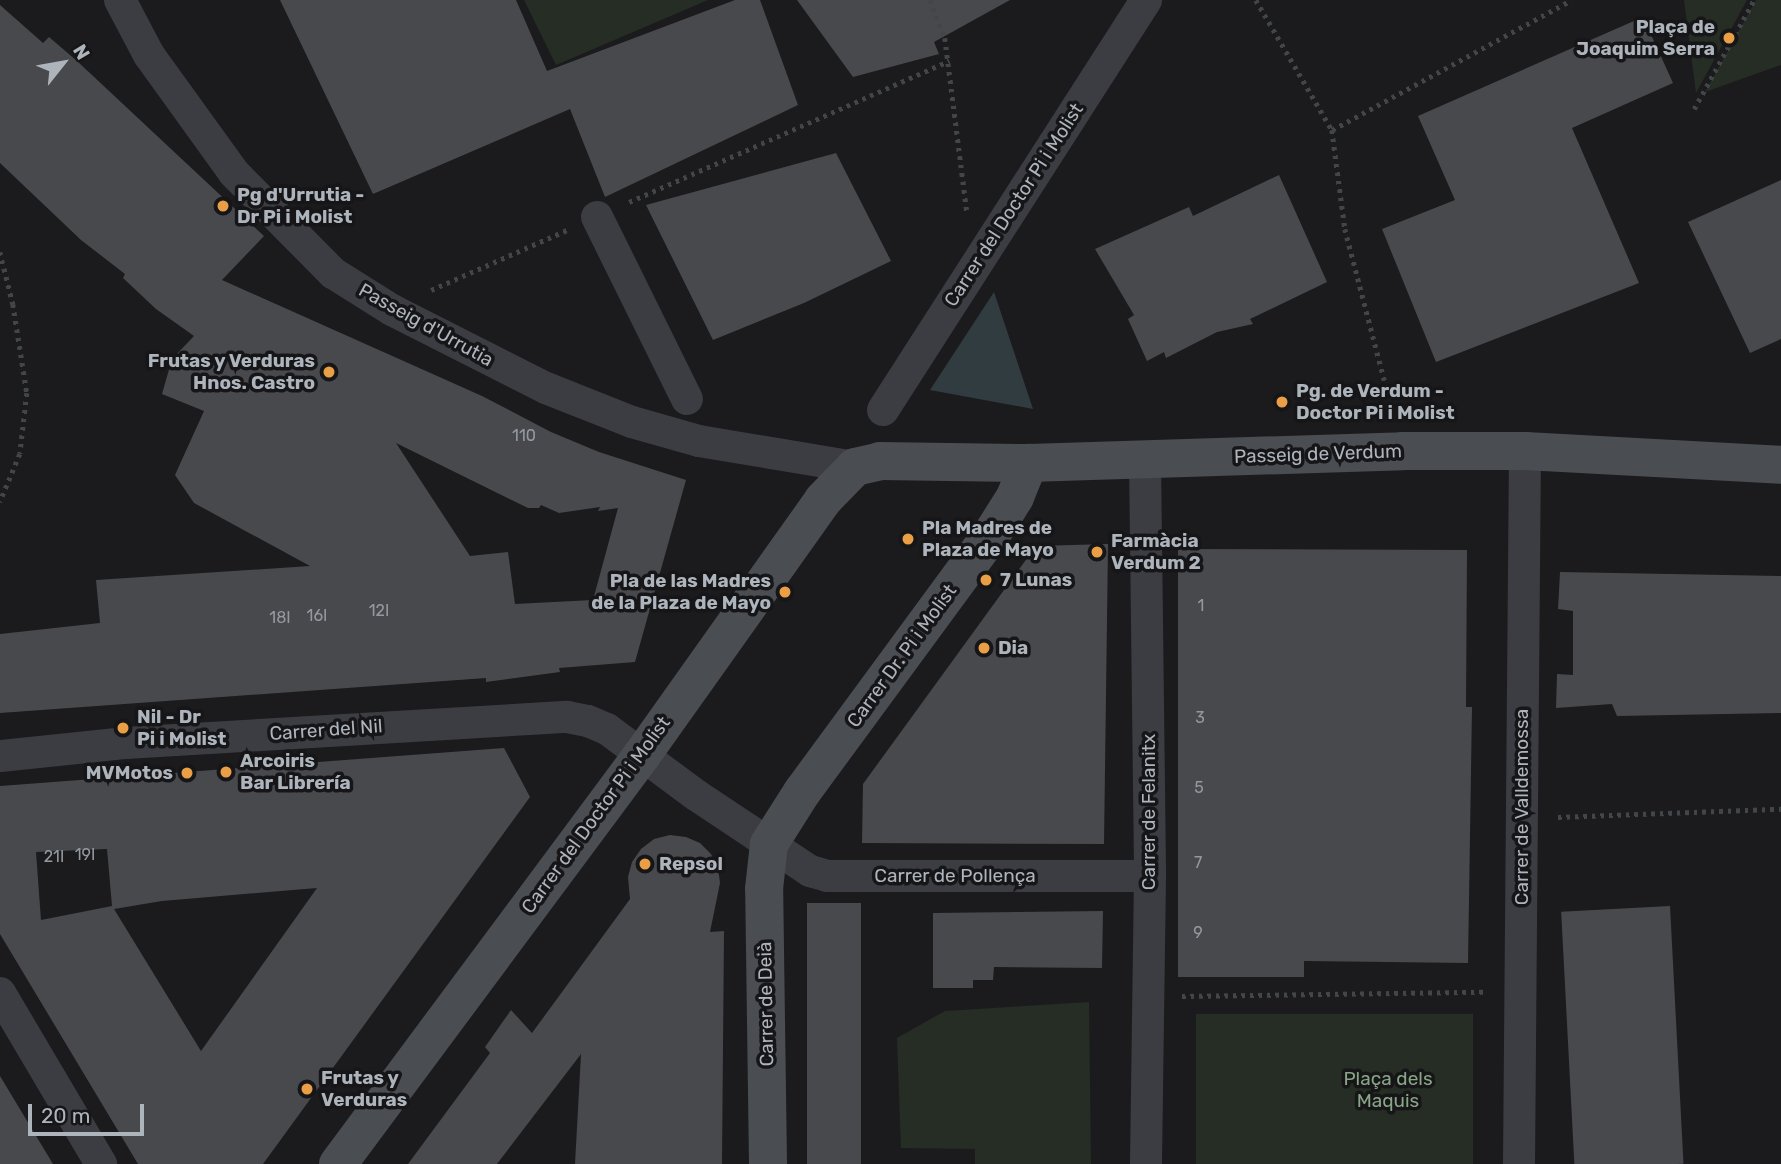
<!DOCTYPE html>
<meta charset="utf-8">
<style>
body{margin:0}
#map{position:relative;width:1781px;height:1164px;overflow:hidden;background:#1b1b1d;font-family:Rubik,sans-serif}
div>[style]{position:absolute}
.green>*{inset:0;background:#252d25;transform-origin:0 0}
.water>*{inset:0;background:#313c41}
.building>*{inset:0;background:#48494d;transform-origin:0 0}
.path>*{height:4.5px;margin-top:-2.25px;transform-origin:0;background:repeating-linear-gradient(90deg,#424549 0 3.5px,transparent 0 8.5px)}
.street>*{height:32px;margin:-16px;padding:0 16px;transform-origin:16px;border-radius:16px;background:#3c3d42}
.secondary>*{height:38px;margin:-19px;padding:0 19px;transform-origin:19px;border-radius:19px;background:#4a4d52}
.dots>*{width:19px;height:19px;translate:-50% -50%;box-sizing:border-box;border:4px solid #161618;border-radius:50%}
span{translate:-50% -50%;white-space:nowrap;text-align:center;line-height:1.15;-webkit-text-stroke:7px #161618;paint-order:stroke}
.number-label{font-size:16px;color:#9499a0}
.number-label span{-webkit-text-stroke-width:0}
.poi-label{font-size:19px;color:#aeb4bc;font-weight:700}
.right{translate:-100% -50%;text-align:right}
.left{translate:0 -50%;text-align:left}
.street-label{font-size:19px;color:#aeb4bc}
.park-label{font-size:19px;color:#88a586}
.north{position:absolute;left:28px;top:28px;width:70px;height:70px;-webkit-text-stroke:5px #161618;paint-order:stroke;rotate:59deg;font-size:19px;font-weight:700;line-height:28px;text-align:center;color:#aeb4bc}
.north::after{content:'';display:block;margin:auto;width:24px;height:32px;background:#aeb4bc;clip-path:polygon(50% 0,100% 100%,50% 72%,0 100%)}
.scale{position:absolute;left:28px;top:1104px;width:116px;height:32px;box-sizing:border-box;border:4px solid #aeb4bc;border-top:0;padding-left:9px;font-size:21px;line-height:24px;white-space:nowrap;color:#aeb4bc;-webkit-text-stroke:5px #161618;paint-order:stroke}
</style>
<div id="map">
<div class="green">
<div style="clip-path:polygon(524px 0,708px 0,556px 65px)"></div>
<div style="clip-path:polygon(1684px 0,1747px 0,1696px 93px)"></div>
<div style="clip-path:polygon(1756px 0,1781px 0,1781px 65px,1705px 92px)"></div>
<div style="clip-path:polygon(1089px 1002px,1091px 1164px,975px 1164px,975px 1149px,901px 1148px,897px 1038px,945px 1011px)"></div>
<div style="left:1473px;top:1014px;width:150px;height:277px;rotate:90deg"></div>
</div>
<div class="water">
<div style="clip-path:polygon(994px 292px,1033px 409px,930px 390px)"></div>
</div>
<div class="building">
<div style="clip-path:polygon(280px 0,516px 0,547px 71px,735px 0,760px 0,798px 105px,605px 197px,570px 109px,373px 194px)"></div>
<div style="clip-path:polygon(797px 0,1010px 0,934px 42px,939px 54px,853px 77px)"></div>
<div style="clip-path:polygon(evenodd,0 5px,43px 43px,49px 37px,77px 61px,264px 236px,222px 280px,482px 396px,551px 432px,599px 452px,686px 480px,635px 662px,559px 668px,560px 672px,486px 682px,486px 678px,0 713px,0 634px,100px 623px,96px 580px,310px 566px,194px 503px,175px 475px,204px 411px,162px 394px,172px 359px,194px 336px,156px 309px,123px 278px,125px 274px,81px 240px,0 163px,0 5px,396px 443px,528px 508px,539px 508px,541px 505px,559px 513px,600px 507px,598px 511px,618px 508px,593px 600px,515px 604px,508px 552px,470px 556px,396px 443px)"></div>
<div style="clip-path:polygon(1643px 17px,1673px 83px,1572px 128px,1639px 283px,1436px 362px,1382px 229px,1455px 200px,1418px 116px)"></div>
<div style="clip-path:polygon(836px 153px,891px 261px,804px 303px,713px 340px,646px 205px)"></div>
<div style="clip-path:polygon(1279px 175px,1327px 282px,1250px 319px,1253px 324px,1217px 332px,1166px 358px,1164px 352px,1147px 361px,1128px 319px,1134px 315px,1095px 249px,1189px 207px,1193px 216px)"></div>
<div style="clip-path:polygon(1781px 180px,1781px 339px,1750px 353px,1688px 222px)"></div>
<div style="clip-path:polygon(1108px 544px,1104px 844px,862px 843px,863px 784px,1036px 546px)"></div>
<div style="clip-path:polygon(1178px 549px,1467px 550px,1466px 707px,1472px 707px,1468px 963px,1304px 961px,1304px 977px,1178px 977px)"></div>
<div style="clip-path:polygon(1560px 572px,1781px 576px,1781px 713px,1617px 716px,1612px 704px,1556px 708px,1557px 674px,1573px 675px,1573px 611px,1558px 609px)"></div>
<div style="clip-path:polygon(evenodd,504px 748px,530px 797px,263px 1164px,138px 1164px,0 934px,0 786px,504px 748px,107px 849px,112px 906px,41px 920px,36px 852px,107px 849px,504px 748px,317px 888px,201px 1051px,114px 909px,162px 901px,317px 888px)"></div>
<div style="clip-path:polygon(670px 835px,686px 837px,700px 843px,711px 854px,718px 868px,720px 883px,710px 932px,724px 931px,722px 1164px,575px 1164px,581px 1054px,497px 1164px,408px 1164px,490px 1053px,485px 1047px,511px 1010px,532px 1033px,630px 899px,628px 877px,632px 862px,641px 849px,654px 839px)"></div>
<div style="left:807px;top:903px;width:54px;height:261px"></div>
<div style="left:1670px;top:906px;width:258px;height:109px;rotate:87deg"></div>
<div style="clip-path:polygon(1103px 911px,1102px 968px,994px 967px,993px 980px,973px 980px,973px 988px,933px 988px,933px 913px)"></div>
<div style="clip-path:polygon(0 1076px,53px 1164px,0 1164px)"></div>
</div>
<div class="path">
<div style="left:930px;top:0;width:41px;rotate:68.5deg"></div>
<div style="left:945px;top:38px;width:175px;rotate:82.8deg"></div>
<div style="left:1256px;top:0;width:151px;rotate:59.7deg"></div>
<div style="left:1332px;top:130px;width:100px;rotate:82.5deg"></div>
<div style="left:1345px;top:229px;width:175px;rotate:75.4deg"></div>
<div style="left:1694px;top:109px;width:124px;rotate:-61.2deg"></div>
<div style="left:1332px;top:130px;width:272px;rotate:-28.5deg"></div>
<div style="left:629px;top:202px;width:350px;rotate:-23.8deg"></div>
<div style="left:0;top:252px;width:54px;rotate:76deg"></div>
<div style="left:13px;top:304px;width:90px;rotate:81.1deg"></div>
<div style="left:27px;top:393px;width:61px;rotate:96.5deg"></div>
<div style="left:20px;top:454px;width:52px;rotate:112.6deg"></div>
<div style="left:431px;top:290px;width:149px;rotate:-23.8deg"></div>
<div style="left:1558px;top:817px;width:223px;rotate:-2.1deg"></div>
<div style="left:1182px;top:996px;width:302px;rotate:-0.8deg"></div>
</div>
<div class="street">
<div style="left:120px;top:0;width:62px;rotate:62.2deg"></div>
<div style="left:149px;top:55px;width:145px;rotate:54.2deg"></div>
<div style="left:234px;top:173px;width:141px;rotate:45.3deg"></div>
<div style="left:333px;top:273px;width:70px;rotate:32.1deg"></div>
<div style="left:392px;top:310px;width:173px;rotate:26.9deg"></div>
<div style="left:546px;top:388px;width:92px;rotate:21.6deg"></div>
<div style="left:632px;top:422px;width:70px;rotate:15.8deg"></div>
<div style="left:699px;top:441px;width:158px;rotate:9.5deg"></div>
<div style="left:597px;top:217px;width:203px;rotate:63.7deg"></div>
<div style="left:883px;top:410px;width:487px;rotate:-57.3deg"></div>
<div style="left:1145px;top:459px;width:417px;rotate:89.3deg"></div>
<div style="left:1150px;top:876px;width:288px;rotate:90.8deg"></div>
<div style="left:0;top:756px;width:127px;rotate:-5.9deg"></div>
<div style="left:126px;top:743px;width:442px;rotate:-3.4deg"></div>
<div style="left:567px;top:717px;width:21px;rotate:11deg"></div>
<div style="left:588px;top:721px;width:21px;rotate:23deg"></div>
<div style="left:607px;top:729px;width:111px;rotate:36.6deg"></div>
<div style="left:696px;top:795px;width:137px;rotate:33.7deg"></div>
<div style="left:810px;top:871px;width:18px;rotate:16deg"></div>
<div style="left:827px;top:876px;width:323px"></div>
<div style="left:0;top:993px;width:199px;rotate:59.4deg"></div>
<div style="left:1519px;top:1164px;width:713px;rotate:-89.52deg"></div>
</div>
<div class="secondary">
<div style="left:338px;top:1164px;width:510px;rotate:-53.38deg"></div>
<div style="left:642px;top:755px;width:313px;rotate:-54.6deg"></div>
<div style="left:823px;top:500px;width:46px;rotate:-45.9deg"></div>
<div style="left:855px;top:467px;width:26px;rotate:-13deg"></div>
<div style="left:880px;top:461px;width:149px;rotate:0.8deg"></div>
<div style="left:1029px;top:463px;width:374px;rotate:-1.8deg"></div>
<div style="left:1403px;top:451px;width:122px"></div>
<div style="left:1525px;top:451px;width:256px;rotate:3.1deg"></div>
<div style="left:768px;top:1164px;width:275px;rotate:-90.8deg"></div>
<div style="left:764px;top:889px;width:45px;rotate:-83.7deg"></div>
<div style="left:769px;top:844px;width:62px;rotate:-57.6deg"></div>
<div style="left:802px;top:792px;width:323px;rotate:-53.7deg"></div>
<div style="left:993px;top:532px;width:41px;rotate:-57.8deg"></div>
<div style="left:1015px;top:497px;width:37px;rotate:-68deg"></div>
</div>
<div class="dots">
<div style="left:1729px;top:38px;background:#ea9e45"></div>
<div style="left:223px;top:206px;background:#ea9e45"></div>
<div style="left:329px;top:372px;background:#ea9e45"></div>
<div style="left:1282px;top:402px;background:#ea9e45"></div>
<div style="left:908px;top:539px;background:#ea9e45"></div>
<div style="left:1097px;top:552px;background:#ea9e45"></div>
<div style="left:986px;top:580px;background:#ea9e45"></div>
<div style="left:785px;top:592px;background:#ea9e45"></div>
<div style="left:984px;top:648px;background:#ea9e45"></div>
<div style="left:123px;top:728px;background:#ea9e45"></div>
<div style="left:226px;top:772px;background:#ea9e45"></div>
<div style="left:187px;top:773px;background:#ea9e45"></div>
<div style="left:645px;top:864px;background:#ea9e45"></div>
<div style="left:307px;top:1089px;background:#ea9e45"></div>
</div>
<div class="number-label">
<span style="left:524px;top:436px">110</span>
<span style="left:1201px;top:606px">1</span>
<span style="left:379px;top:611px">12I</span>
<span style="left:317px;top:616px">16I</span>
<span style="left:280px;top:618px">18I</span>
<span style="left:1200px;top:718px">3</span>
<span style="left:1199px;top:788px">5</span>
<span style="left:85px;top:855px">19I</span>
<span style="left:54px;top:857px">21I</span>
<span style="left:1198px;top:863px">7</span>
<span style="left:1198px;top:933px">9</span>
</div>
<div class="poi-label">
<span class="right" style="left:1715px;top:38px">Plaça de<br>Joaquim Serra</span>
<span class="left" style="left:237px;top:206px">Pg d'Urrutia -<br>Dr Pi i Molist</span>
<span class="right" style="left:315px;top:372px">Frutas y Verduras<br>Hnos. Castro</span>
<span class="left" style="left:1296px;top:402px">Pg. de Verdum -<br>Doctor Pi i Molist</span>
<span class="left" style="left:922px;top:539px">Pla Madres de<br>Plaza de Mayo</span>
<span class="left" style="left:1111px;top:552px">Farmàcia<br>Verdum 2</span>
<span class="left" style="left:1000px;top:580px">7 Lunas</span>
<span class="right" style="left:771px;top:592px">Pla de las Madres<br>de la Plaza de Mayo</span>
<span class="left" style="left:998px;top:648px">Dia</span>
<span class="left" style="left:137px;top:728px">Nil - Dr<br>Pi i Molist</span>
<span class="left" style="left:240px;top:772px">Arcoiris<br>Bar Librería</span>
<span class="right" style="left:173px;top:773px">MVMotos</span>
<span class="left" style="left:659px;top:864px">Repsol</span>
<span class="left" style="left:321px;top:1089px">Frutas y<br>Verduras</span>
</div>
<div class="street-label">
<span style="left:1014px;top:205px;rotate:-57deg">Carrer del Doctor Pi i Molist</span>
<span style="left:426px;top:325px;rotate:29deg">Passeig d'Urrutia</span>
<span style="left:1318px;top:454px;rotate:-2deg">Passeig de Verdum</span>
<span style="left:902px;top:656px;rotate:-54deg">Carrer Dr. Pi i Molist</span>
<span style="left:326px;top:730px;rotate:-4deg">Carrer del Nil</span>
<span style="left:1522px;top:807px;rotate:-90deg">Carrer de Valldemossa</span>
<span style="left:1149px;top:812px;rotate:-90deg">Carrer de Felanitx</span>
<span style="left:596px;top:815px;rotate:-54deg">Carrer del Doctor Pi i Molist</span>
<span style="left:955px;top:876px">Carrer de Pollença</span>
<span style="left:766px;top:1004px;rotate:-91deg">Carrer de Deià</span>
</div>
<div class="park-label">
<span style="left:1388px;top:1090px">Plaça dels<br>Maquis</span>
</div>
<div class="north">N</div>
<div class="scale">20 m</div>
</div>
